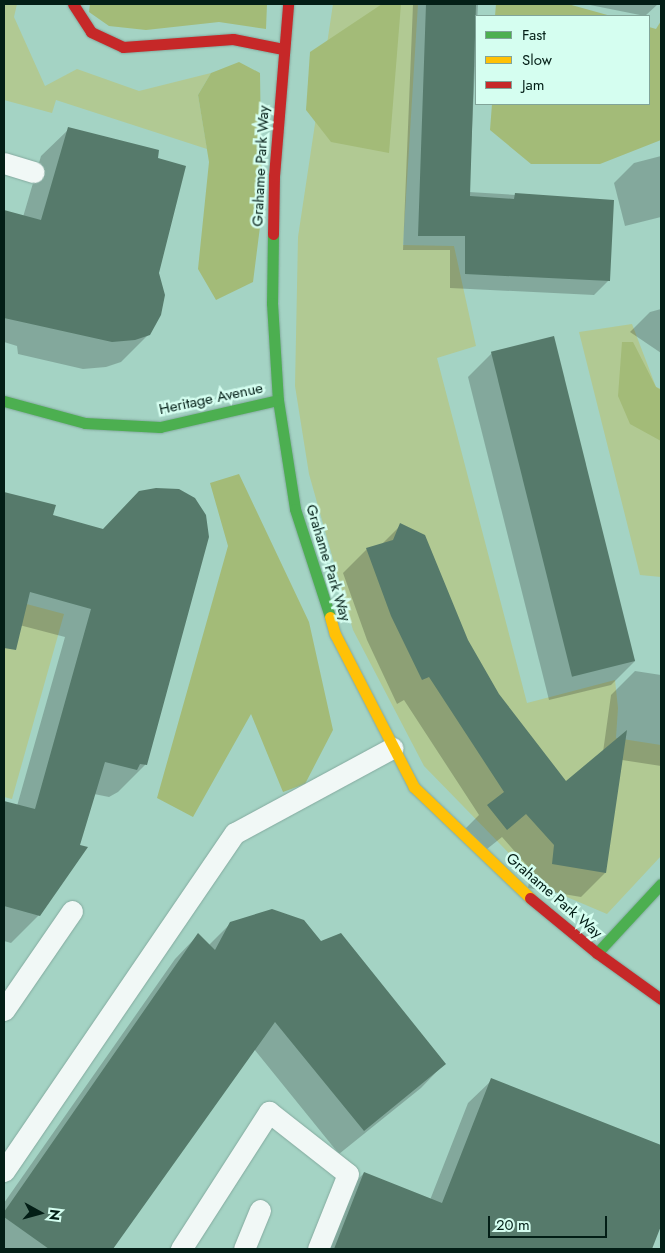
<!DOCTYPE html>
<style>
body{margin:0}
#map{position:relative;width:665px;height:1253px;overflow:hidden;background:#a4d3c4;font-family:Jost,sans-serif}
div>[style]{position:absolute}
.green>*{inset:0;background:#b1c993}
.forest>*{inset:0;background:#a3bb78}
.shadow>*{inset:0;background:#0003}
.building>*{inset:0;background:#567a6b;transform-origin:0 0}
.roads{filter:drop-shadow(0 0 1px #84aa9f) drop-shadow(0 0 1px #84aa9f)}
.lane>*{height:21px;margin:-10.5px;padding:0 10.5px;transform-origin:10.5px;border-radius:10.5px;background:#f1f8f6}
.fast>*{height:11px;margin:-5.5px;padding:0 5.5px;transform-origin:5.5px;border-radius:5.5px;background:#4caf50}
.slow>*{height:11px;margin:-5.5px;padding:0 5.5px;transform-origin:5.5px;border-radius:5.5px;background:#ffc107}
.jam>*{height:11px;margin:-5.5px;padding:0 5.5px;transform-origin:5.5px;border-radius:5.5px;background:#c62828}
span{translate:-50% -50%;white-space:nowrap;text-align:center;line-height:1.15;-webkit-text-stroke:5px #d5fef0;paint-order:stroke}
.street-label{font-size:15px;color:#031e16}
.frame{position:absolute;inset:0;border:5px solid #031e16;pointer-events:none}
.legend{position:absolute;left:475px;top:15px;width:175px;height:90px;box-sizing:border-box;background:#d5fef0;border:1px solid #81a499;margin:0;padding:6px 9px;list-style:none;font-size:15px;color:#031e16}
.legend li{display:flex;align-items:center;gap:10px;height:25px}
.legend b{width:25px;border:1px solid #81a499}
.north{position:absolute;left:15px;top:1188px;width:50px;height:50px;-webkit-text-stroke:4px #d5fef0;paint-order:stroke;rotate:97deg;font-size:14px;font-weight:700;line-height:20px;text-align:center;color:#031e16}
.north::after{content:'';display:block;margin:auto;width:18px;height:22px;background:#031e16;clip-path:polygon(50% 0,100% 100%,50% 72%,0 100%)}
.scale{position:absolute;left:488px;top:1216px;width:119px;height:22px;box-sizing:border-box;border:2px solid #031e16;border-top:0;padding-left:6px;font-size:15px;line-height:18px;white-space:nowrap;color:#031e16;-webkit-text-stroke:4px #d5fef0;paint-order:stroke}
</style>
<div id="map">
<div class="green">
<div style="clip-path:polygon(4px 4px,17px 4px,14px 17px,45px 86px,77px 69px,139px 91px,211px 73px,198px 95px,207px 149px,56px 100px,52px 113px,4px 100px)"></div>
<div style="clip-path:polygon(333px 4px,418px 4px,403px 245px,454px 246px,476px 346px,437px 358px,527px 703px,615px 680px,618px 708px,616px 738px,661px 745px,661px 856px,607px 914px,541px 886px,424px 766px,353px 630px,309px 474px,295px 386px,298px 237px)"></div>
<div style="clip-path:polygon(632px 324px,656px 387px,661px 389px,661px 577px,640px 575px,579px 332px)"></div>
<div style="clip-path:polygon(4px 598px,64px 614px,12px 799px,4px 797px)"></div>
</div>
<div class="forest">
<div style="clip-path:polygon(90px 4px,267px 4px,266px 29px,219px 22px,146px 30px,109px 26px,89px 12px)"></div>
<div style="clip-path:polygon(382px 4px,401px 4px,389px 153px,331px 142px,306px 110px,310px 52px)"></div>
<div style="clip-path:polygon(496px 4px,568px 4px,611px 16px,495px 16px)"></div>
<div style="clip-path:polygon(661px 21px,661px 140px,600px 164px,531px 164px,490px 130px,492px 104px,649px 104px,649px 27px,656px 29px)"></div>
<div style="clip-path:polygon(239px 62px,260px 73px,262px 211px,253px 282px,216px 300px,198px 269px,209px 162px,198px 95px,211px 73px)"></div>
<div style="clip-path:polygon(622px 342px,633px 342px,656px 387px,661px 390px,661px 441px,630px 424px,618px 396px)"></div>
<div style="clip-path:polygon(239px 474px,309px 622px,333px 730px,305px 784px,283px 792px,251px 714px,193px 817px,157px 798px,228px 546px,210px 483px)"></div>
</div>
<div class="shadow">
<div style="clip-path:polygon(413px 4px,478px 4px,469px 192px,613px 201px,609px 280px,594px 295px,450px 288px,450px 250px,403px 250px)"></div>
<div style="clip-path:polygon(585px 4px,658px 4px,645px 16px)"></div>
<div style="clip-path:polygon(69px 129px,158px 273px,149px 334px,121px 362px,106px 367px,83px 369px,18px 354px,17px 346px,4px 342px,4px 212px,23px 217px,41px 156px)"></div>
<div style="clip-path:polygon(661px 156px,661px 217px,625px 226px,614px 183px,634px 163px)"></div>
<div style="clip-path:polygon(661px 309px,661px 353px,630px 332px,650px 312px)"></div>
<div style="clip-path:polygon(492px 353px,635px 661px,611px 685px,549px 700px,468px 377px)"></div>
<div style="clip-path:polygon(4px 493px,54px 506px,51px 516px,102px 530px,208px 536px,145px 765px,118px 792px,109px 797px,94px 794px,39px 915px,11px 943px,4px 941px,4px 802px,17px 806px,65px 637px,4px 621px)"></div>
<div style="clip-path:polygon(401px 525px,498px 695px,566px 782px,603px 752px,611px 695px,635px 671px,661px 675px,661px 766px,622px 760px,605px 873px,581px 897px,528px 888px,531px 870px,502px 837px,482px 853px,464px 830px,479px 815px,404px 700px,397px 704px,367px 640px,343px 573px,367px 549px,381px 545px)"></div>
<div style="clip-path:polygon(231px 923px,321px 942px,444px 1064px,421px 1088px,339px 1154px,254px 1049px,112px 1249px,4px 1249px,4px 1203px,175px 959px,198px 935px,208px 946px)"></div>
<div style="clip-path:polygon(492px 1080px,661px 1147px,661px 1222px,651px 1249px,320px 1249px,341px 1197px,364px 1173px,430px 1200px,468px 1103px)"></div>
</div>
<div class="building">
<div style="clip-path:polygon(426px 4px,476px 4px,470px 196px,514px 199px,515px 193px,614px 200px,610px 281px,465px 274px,465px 236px,418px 236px)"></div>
<div style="clip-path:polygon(68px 127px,159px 150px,158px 158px,186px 166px,159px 273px,165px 295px,161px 315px,150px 335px,135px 340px,112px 342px,4px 318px,4px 210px,41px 220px)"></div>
<div style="left:554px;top:336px;width:335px;height:65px;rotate:76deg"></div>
<div style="clip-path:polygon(156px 488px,179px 489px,195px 498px,206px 515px,209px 537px,147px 765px,140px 764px,137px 770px,105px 762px,80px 845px,88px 847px,40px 916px,4px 906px,4px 801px,35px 809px,91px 609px,30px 592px,16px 650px,4px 648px,4px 492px,56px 505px,53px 515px,103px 529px,139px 491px)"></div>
<div style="clip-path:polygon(400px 523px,425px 535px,468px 640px,499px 694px,566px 781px,627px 730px,606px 873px,552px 864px,554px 845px,526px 814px,507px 830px,487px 805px,504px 792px,429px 677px,422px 680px,391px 616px,366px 548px,393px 540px)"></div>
<div style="clip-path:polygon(272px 909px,304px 920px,321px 941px,341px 933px,446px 1064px,364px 1131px,275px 1022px,113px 1249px,49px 1249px,4px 1217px,4px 1212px,198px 933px,215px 950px,230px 922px)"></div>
<div style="clip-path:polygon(491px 1078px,661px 1145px,661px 1226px,652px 1249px,334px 1249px,364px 1172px,442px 1203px)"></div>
</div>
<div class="roads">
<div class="lane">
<div style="left:4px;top:163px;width:31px;rotate:17deg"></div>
<div style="left:4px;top:1010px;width:120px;rotate:-55.5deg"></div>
<div style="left:4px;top:1171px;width:409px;rotate:-55.7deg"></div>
<div style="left:235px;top:833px;width:179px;rotate:-28.4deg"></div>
<div style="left:181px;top:1249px;width:163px;rotate:-57.3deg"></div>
<div style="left:269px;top:1112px;width:100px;rotate:38.1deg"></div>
<div style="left:348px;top:1174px;width:81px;rotate:111.8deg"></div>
<div style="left:244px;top:1249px;width:42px;rotate:-67.7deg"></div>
</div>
<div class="fast">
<div style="left:273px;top:234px;width:69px;rotate:90.8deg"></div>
<div style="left:272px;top:303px;width:97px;rotate:86.5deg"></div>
<div style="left:278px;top:400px;width:110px;rotate:81.1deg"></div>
<div style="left:295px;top:509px;width:114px;rotate:72deg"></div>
<div style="left:4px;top:401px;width:84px;rotate:15.2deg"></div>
<div style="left:85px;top:423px;width:75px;rotate:3.1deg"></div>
<div style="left:160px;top:427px;width:121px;rotate:-12.9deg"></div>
<div style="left:597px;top:953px;width:94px;rotate:-47.2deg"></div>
</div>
<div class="slow">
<div style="left:330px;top:617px;width:18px;rotate:74deg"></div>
<div style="left:335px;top:634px;width:172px;rotate:62.7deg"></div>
<div style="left:414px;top:787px;width:161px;rotate:43.7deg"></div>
</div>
<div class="jam">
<div style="left:73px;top:4px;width:33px;rotate:57deg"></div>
<div style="left:91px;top:32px;width:35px;rotate:25deg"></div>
<div style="left:123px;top:47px;width:110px;rotate:-4.2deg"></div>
<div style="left:233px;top:39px;width:51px;rotate:11.3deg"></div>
<div style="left:273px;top:234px;width:58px;rotate:-89deg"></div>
<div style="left:274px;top:176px;width:173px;rotate:-85.3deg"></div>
<div style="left:530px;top:898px;width:87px;rotate:39.4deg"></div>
<div style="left:597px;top:953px;width:79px;rotate:35.7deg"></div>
</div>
</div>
<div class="street-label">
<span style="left:261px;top:166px;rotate:-87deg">Grahame Park Way</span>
<span style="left:211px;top:399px;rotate:-12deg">Heritage Avenue</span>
<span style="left:328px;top:563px;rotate:73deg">Grahame Park Way</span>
<span style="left:554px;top:896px;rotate:41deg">Grahame Park Way</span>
</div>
<div class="frame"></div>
<ul class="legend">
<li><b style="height:6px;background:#4caf50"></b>Fast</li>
<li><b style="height:6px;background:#ffc107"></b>Slow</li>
<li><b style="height:6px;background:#c62828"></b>Jam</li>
</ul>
<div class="north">N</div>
<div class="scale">20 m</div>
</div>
